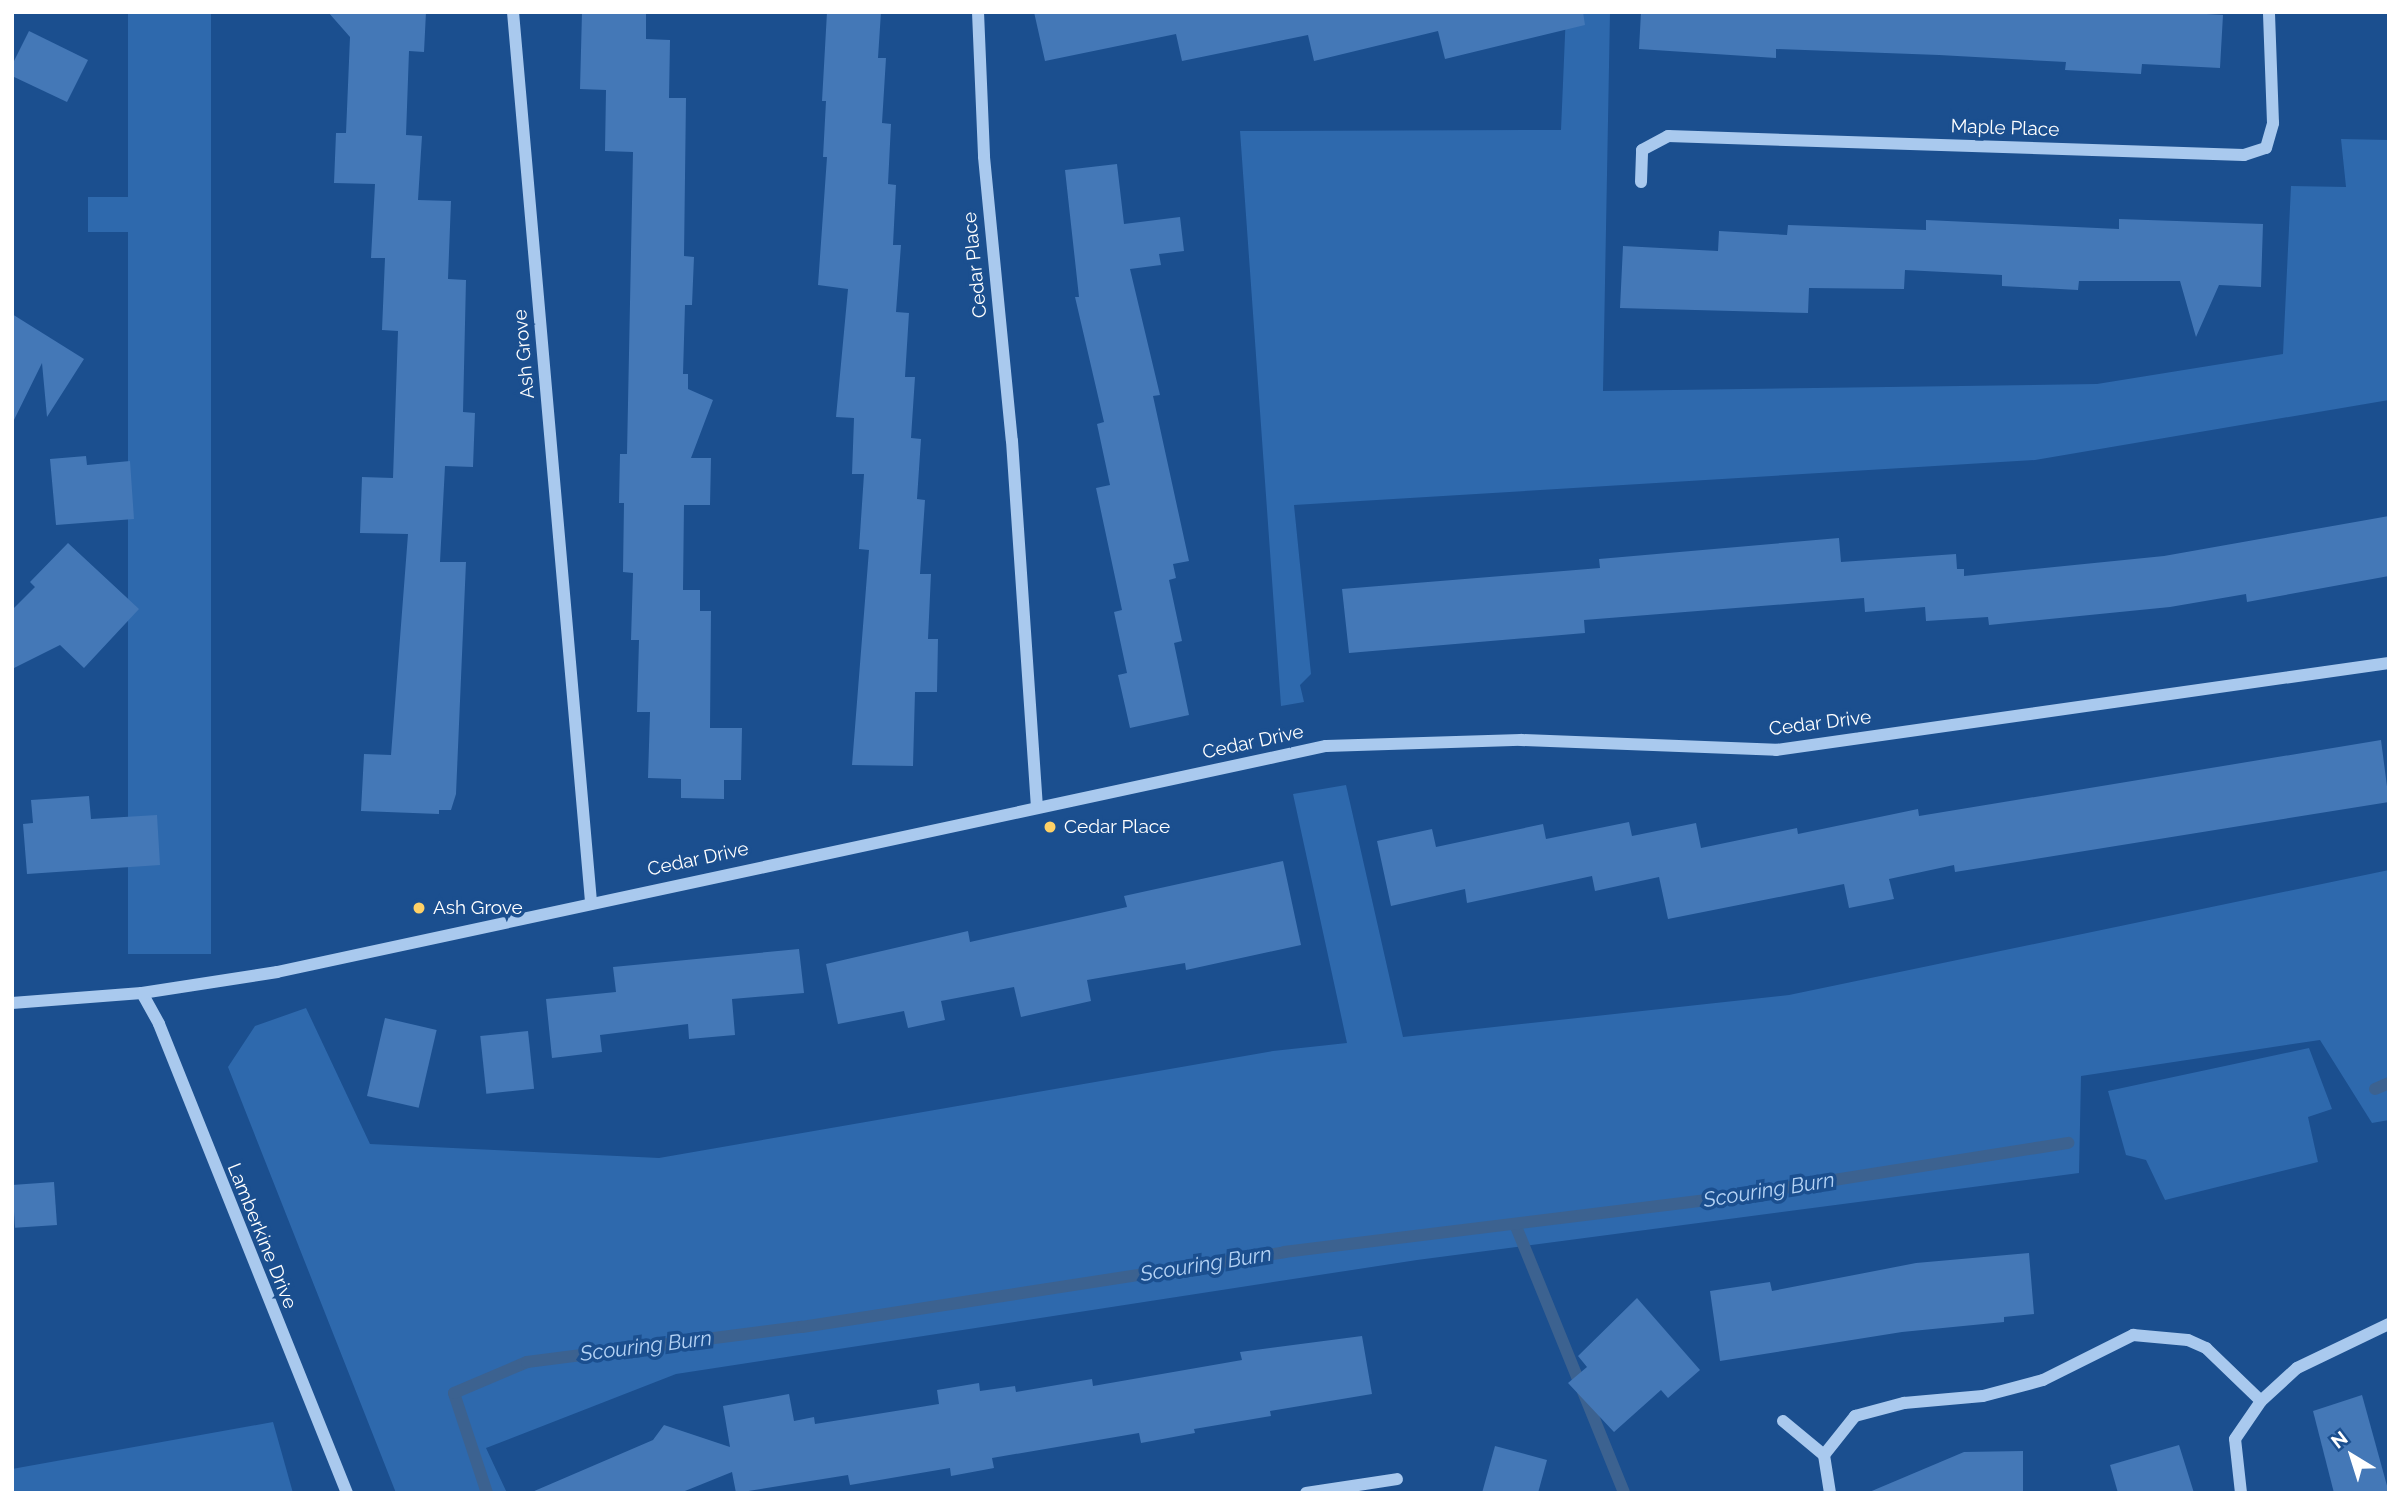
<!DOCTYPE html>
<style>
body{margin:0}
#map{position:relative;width:2401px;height:1505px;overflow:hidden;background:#1b4f8f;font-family:Raleway,sans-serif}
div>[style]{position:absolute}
.green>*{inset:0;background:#2e69ad;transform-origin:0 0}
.stream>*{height:12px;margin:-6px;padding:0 6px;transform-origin:6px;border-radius:6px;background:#3c6290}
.building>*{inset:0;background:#4478b7;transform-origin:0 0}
.minor>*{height:12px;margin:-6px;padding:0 6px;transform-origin:6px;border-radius:6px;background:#a9c9ee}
.dots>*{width:19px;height:19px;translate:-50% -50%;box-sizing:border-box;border:4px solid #1b4f8f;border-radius:50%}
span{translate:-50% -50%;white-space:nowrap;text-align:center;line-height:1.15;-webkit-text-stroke:7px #1b4f8f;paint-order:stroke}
.street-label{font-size:19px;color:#fff}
.poi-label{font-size:19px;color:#fff}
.left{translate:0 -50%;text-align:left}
.water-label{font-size:21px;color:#b5d3f5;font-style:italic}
.frame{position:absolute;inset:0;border:14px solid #fff;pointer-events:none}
.north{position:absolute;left:2317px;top:1421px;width:70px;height:70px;-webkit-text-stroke:5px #1b4f8f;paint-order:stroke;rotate:322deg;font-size:19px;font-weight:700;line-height:28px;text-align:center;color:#fff}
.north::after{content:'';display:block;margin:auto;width:24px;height:32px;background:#fff;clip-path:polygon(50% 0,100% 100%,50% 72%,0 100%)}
</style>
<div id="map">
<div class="green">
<div style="left:128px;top:12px;width:83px;height:942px"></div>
<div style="clip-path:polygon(1566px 12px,1610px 12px,1603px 391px,2097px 384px,2283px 354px,2291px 186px,2346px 187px,2341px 139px,2389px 140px,2389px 400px,2035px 460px,1294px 505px,1311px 674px,1300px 685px,1304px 702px,1281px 706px,1240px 131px,1561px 130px)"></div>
<div style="left:88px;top:197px;width:51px;height:35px"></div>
<div style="clip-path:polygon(1346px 785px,1403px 1037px,1789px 995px,2389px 870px,2389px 1120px,2372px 1123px,2320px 1040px,2081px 1076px,2079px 1173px,1417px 1260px,676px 1374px,486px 1448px,507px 1493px,396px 1493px,228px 1067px,255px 1026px,306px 1008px,370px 1144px,659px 1158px,1273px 1051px,1347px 1043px,1293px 794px)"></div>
<div style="clip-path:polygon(2309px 1048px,2332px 1109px,2308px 1117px,2318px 1162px,2165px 1200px,2146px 1160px,2126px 1155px,2108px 1091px)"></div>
<div style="clip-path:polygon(273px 1422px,293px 1493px,12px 1493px,12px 1469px)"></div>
</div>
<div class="stream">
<div style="left:2375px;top:1089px;width:15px;rotate:-23deg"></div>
<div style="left:1515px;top:1224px;width:290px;rotate:67.9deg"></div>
<div style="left:487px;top:1493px;width:105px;rotate:-108.3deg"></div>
<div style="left:454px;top:1393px;width:79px;rotate:-23deg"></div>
<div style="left:527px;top:1362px;width:277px;rotate:-7.3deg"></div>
<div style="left:802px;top:1327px;width:488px;rotate:-8.8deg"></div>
<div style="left:1284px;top:1252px;width:420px;rotate:-7deg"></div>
<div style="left:1701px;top:1201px;width:372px;rotate:-9deg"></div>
</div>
<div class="building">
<div style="clip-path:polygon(328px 12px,426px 12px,424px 52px,409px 51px,406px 135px,422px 136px,418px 200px,451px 201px,448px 279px,466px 280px,463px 412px,475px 413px,473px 467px,445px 466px,440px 562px,466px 562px,456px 794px,451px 810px,439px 810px,439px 814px,361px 811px,364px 754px,391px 755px,408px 534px,360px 533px,362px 477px,393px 478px,398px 331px,382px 330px,385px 258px,371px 258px,375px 184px,334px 183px,336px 133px,346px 133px,350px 37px)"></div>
<div style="clip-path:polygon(582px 12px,646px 12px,646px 39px,670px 40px,669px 98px,686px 98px,684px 256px,694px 257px,692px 305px,685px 305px,683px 374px,688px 374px,688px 389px,713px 400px,691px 458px,711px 458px,710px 505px,684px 505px,683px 590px,700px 590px,700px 611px,711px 611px,710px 728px,742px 728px,741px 780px,724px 780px,724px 799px,681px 798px,681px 779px,648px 778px,650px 712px,637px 712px,639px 640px,631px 640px,633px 573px,623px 572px,624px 503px,619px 503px,620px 454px,627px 454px,633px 152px,605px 151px,606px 90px,580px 89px)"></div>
<div style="clip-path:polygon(827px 12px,881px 12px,878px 58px,886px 58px,882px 123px,891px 124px,888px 184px,896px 185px,893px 245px,901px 245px,896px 312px,909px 313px,905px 377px,915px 377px,911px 438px,921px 439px,917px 499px,925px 500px,920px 574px,931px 574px,928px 639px,938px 639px,937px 692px,915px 692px,913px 766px,852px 765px,869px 550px,859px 549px,864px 474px,852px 474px,854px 418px,836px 417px,848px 289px,818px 285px,827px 157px,823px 157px,826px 101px,822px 101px)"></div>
<div style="clip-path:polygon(1034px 12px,1583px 12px,1585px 25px,1445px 59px,1438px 31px,1314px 61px,1308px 35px,1182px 61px,1176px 34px,1045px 61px)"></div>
<div style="clip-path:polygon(1641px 12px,2174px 12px,2223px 15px,2220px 68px,2142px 64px,2141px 74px,2065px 70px,2066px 62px,1939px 55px,1776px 49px,1776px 58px,1639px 49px)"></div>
<div style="clip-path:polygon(29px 31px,88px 60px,67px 102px,12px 76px,12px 65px)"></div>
<div style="clip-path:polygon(1117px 164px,1124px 224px,1180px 217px,1184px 251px,1159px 254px,1161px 265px,1130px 269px,1160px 395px,1153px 396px,1189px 561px,1173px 564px,1176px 578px,1169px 580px,1182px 641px,1174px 643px,1189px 715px,1130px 728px,1118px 675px,1127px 673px,1114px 612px,1122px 610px,1096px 488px,1110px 485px,1097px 424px,1104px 422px,1075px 297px,1079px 297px,1065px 170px)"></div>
<div style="clip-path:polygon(2119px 219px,2263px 224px,2261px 287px,2219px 285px,2196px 337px,2180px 281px,2079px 281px,2078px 290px,2002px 286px,2002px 275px,1905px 270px,1904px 289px,1809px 288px,1808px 313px,1620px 308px,1623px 246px,1718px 251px,1719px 231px,1787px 235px,1788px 225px,1926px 230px,1926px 220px,2119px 229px)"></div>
<div style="clip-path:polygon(12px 314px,84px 359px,47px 417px,42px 363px,12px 424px)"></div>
<div style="clip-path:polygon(86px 456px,87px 465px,130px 461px,134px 519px,56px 525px,50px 459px)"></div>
<div style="clip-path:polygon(2389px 516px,2389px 576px,2247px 602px,2246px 594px,2170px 607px,1989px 625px,1988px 617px,1926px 621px,1925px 607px,1865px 612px,1864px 598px,1584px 620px,1585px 633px,1349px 653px,1342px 589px,1600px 568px,1599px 559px,1839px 538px,1841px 562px,1956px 554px,1957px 569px,1964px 569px,1964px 576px,2164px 556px)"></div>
<div style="clip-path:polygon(68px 543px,139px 609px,84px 668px,60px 645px,12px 669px,12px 610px,35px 587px,30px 582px)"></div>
<div style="clip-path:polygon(2381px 740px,2389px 802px,1955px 872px,1954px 865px,1889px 879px,1894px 899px,1849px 908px,1844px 884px,1668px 919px,1659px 877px,1595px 891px,1592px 876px,1467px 903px,1465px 889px,1391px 906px,1377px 841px,1432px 829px,1436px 847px,1543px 824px,1546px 839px,1629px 822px,1632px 836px,1696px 823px,1701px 848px,1797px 828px,1798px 834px,1918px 809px,1919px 816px)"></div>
<div style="clip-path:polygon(89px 796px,91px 819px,157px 815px,160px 865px,27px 874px,23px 824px,33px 823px,31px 800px)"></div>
<div style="clip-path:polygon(1283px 861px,1301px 945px,1186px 970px,1185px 963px,1087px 980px,1091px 1001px,1021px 1017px,1014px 987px,941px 1001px,945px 1020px,908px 1028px,904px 1011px,838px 1024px,826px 964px,968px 931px,970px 942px,1127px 907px,1124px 896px)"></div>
<div style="clip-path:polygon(799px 949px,804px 993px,732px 999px,735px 1035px,689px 1039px,688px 1024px,600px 1035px,602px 1052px,552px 1058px,546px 999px,616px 992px,613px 967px)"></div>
<div style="left:385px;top:1018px;width:53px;height:80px;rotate:13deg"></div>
<div style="left:528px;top:1031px;width:58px;height:48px;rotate:84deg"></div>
<div style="left:54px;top:1182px;width:43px;height:42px;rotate:86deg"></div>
<div style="clip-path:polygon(2029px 1253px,2034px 1314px,2004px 1317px,2004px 1322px,1902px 1332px,1720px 1361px,1710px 1291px,1770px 1282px,1772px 1291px,1916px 1263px)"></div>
<div style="clip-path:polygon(1637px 1298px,1700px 1370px,1668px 1398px,1661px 1390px,1614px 1432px,1568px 1383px,1587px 1367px,1578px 1356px)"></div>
<div style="clip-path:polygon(1362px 1336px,1372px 1394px,1270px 1411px,1271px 1416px,1194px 1429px,1195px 1433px,1141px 1443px,1139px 1433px,992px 1458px,994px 1468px,951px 1476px,950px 1468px,850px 1485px,848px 1475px,736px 1493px,732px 1472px,680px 1493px,532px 1492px,653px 1440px,664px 1425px,730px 1447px,723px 1406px,789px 1394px,794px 1421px,814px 1417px,815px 1424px,939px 1404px,937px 1390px,979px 1383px,980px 1391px,1015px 1386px,1016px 1392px,1092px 1379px,1093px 1386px,1242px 1360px,1240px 1352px)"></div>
<div style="clip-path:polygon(2362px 1395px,2389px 1493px,2334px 1493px,2313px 1411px)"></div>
<div style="clip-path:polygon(2179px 1445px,2194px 1493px,2118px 1493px,2110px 1465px)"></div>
<div style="clip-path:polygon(1495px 1446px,1547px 1460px,1538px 1493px,1482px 1493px)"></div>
<div style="clip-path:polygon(2023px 1451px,2023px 1493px,1867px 1493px,1964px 1452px)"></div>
</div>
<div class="minor">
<div style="left:513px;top:12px;width:892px;rotate:84.99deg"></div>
<div style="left:978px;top:12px;width:145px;rotate:87.6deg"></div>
<div style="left:984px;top:157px;width:285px;rotate:84.4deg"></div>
<div style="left:1012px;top:441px;width:367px;rotate:86.1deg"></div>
<div style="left:1641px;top:182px;width:32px;rotate:-88deg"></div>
<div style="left:1642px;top:150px;width:30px;rotate:-28deg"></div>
<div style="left:1668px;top:136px;width:576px;rotate:1.89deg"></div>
<div style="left:2244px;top:155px;width:23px;rotate:-18deg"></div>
<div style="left:2266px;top:148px;width:26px;rotate:-74deg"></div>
<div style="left:2273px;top:123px;width:111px;rotate:-92.1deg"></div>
<div style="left:142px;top:993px;width:35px;rotate:61deg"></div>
<div style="left:159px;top:1024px;width:505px;rotate:68.16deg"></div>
<div style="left:12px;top:1003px;width:130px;rotate:-4.4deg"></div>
<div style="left:142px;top:993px;width:137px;rotate:-8.8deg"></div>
<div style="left:277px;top:972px;width:1073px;rotate:-12.16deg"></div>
<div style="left:1326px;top:746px;width:195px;rotate:-1.8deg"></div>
<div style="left:1521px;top:740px;width:255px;rotate:2.2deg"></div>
<div style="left:1776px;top:750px;width:619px;rotate:-8.08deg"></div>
<div style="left:1783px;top:1421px;width:53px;rotate:39.7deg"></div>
<div style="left:1306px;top:1493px;width:92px;rotate:-8.7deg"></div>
<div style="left:1830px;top:1493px;width:38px;rotate:-99deg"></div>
<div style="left:1824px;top:1455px;width:50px;rotate:-51.5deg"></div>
<div style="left:1855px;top:1416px;width:51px;rotate:-14.9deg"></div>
<div style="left:1904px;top:1403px;width:79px;rotate:-5.1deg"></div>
<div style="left:1983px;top:1396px;width:62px;rotate:-14.9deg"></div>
<div style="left:2043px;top:1380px;width:101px;rotate:-26.6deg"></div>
<div style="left:2133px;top:1335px;width:55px;rotate:5.2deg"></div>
<div style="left:2188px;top:1340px;width:20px;rotate:24deg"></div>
<div style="left:2206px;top:1348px;width:76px;rotate:43.9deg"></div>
<div style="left:2241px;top:1493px;width:54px;rotate:-96.3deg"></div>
<div style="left:2235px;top:1439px;width:46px;rotate:-55.6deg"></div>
<div style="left:2261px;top:1401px;width:49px;rotate:-42.5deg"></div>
<div style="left:2297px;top:1368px;width:102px;rotate:-25.6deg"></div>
</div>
<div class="dots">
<div style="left:1050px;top:827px;background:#ffd166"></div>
<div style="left:419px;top:908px;background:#ffd166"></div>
</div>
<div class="street-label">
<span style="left:2005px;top:128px;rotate:2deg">Maple Place</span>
<span style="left:975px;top:265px;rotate:-96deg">Cedar Place</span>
<span style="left:524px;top:354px;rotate:-95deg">Ash Grove</span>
<span style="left:1820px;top:723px;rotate:-7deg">Cedar Drive</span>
<span style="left:1253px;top:742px;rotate:-12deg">Cedar Drive</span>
<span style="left:698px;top:859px;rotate:-12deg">Cedar Drive</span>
<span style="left:262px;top:1236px;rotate:68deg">Lamberkine Drive</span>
</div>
<div class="poi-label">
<span class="left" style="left:1064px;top:827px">Cedar Place</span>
<span class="left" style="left:433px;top:908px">Ash Grove</span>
</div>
<div class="water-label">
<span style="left:1769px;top:1190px;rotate:-9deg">Scouring Burn</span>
<span style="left:1206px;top:1264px;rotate:-9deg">Scouring Burn</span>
<span style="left:646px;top:1346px;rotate:-7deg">Scouring Burn</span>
</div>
<div class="frame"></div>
<div class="north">N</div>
</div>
